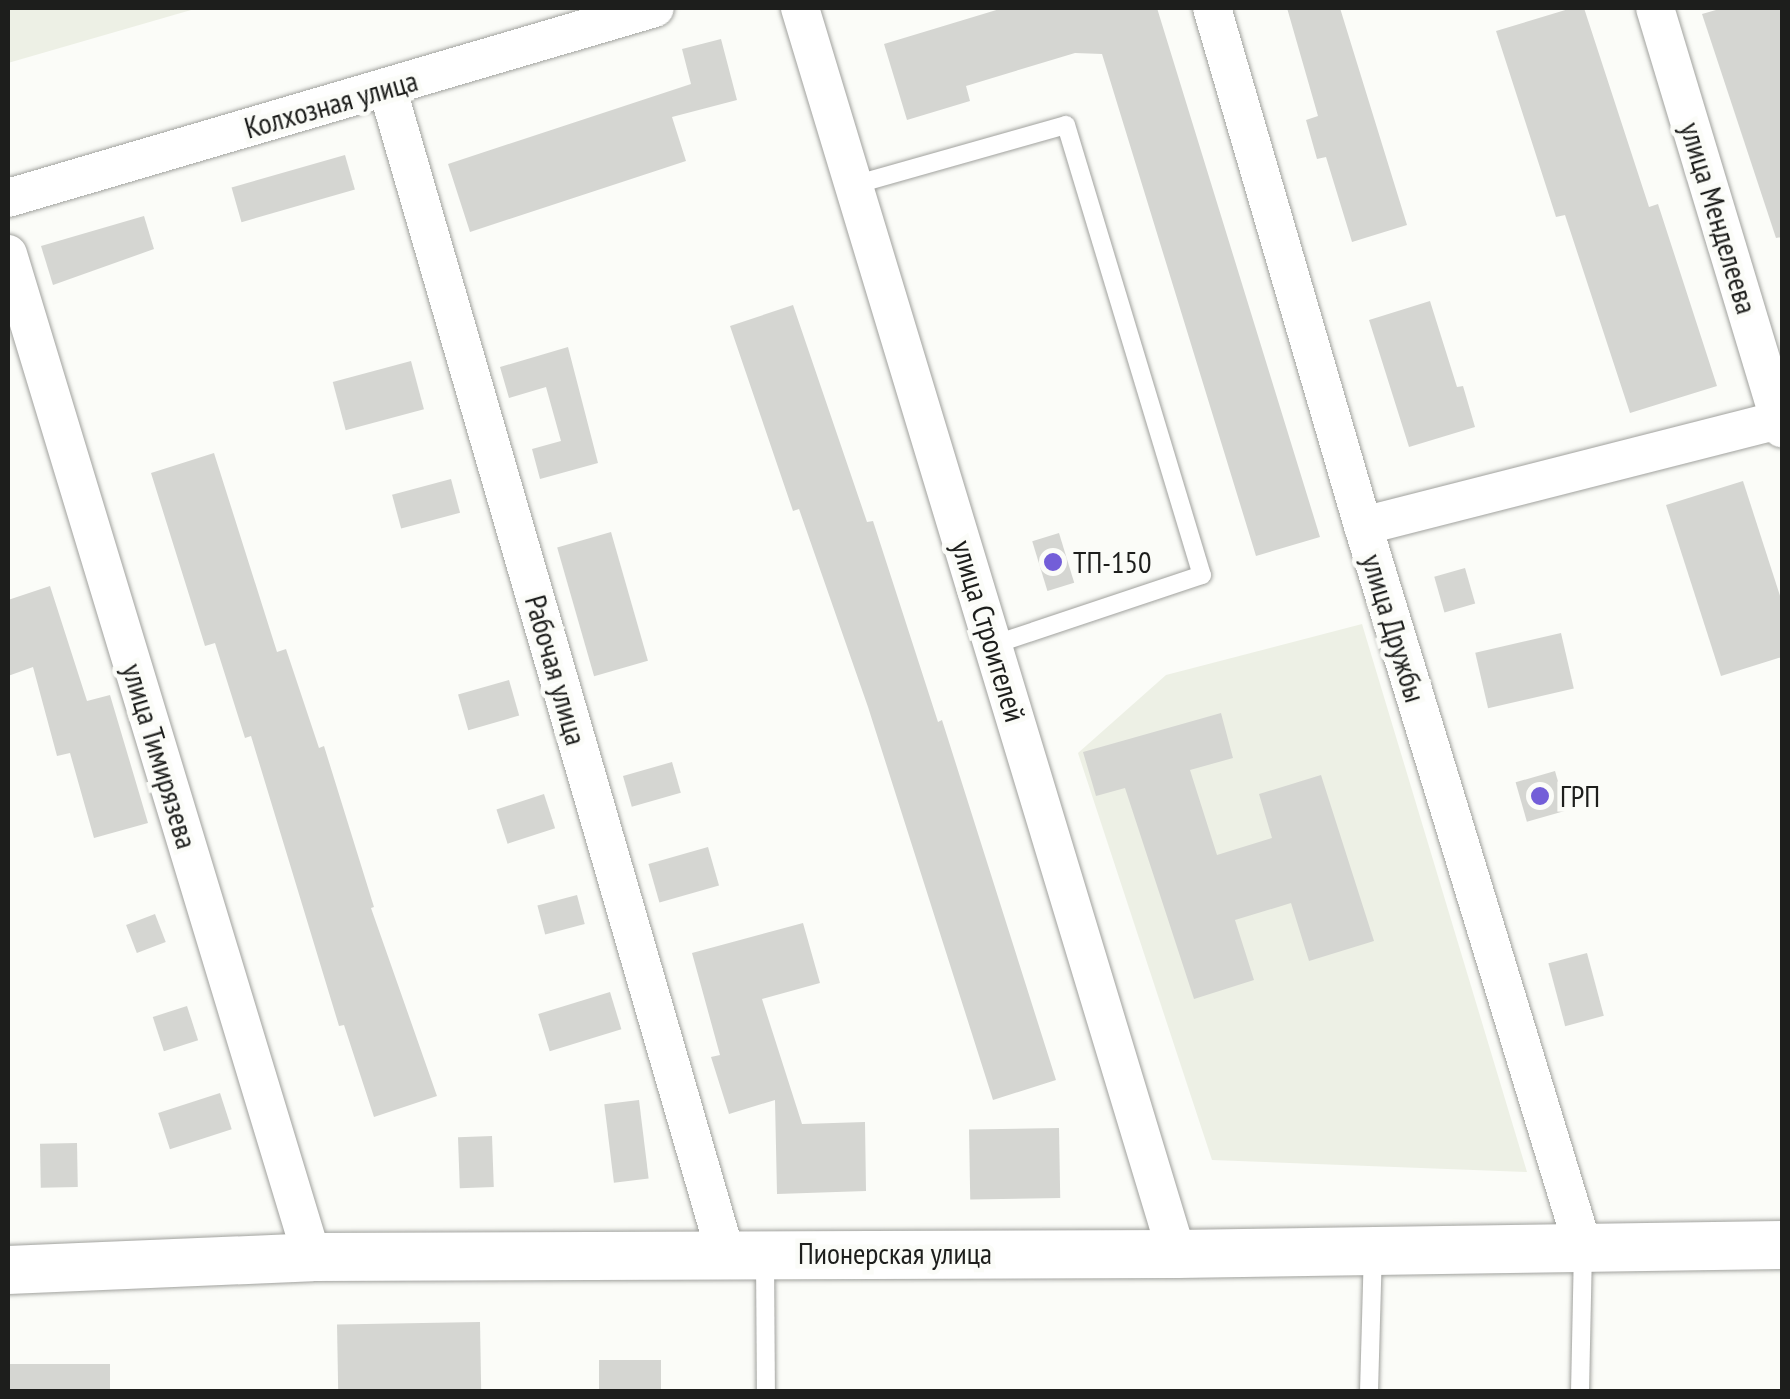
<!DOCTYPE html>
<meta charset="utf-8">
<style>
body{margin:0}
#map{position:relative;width:1790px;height:1399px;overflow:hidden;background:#fbfcf8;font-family:"PT Sans Narrow",sans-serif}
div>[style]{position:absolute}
.built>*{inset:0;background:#edf0e5}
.building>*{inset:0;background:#d5d6d2;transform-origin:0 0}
.roads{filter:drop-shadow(0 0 2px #a1a29e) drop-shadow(0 0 2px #a1a29e)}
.service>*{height:18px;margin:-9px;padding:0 9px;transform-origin:9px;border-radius:9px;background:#fff}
.minor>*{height:38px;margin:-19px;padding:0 19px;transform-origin:19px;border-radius:19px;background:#fff}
.tertiary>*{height:48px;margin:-24px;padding:0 24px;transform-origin:24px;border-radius:24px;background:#fff}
.dots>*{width:28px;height:28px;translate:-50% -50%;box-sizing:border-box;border:5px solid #fbfcf8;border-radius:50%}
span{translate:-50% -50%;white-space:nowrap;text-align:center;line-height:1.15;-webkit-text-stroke:9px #fbfcf8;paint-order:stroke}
.street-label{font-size:30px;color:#1d1e1c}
.poi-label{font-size:30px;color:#1d1e1c}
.left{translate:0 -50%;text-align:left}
.frame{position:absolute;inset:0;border:10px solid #1d1e1c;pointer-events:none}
</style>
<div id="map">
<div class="built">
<div style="clip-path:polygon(8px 8px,198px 8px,8px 63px)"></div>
<div style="clip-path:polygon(1362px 624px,1527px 1172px,1212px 1160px,1078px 753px,1166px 675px)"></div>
</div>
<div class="building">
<div style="clip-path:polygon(1003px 8px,1157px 8px,1320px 537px,1256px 556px,1102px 54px,1075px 53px,966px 86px,970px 101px,907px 120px,884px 44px)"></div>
<div style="clip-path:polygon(1287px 8px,1340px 8px,1407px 225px,1352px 242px,1326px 157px,1317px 159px,1306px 120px,1318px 116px)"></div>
<div style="clip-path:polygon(1572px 8px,1584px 8px,1649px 207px,1658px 204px,1717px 386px,1630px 413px,1565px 215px,1556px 217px,1496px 31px)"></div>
<div style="clip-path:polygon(1723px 8px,1782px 8px,1782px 237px,1776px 238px,1702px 14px)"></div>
<div style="clip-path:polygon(721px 39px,737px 100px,672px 117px,686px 161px,470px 232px,448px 164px,691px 84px,682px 49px)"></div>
<div style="left:345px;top:155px;width:36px;height:118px;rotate:74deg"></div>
<div style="clip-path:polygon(144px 216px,154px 249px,53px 285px,41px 246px)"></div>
<div style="clip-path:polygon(1430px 301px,1457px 387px,1463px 386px,1475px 427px,1409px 447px,1369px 320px)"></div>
<div style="clip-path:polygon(793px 305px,867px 522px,873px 521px,938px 722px,942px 720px,1056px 1080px,993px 1100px,868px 707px,799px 509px,793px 511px,730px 326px)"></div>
<div style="clip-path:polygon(568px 347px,598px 463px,540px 479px,532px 449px,561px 441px,546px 387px,509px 398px,500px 367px)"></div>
<div style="left:411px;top:361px;width:50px;height:81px;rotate:75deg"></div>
<div style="clip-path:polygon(214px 453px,277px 652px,286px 649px,319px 748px,324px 746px,374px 907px,371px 908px,437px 1096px,374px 1117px,344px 1025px,339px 1026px,251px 736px,245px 738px,215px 643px,205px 646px,151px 473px)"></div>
<div style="left:451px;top:479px;width:35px;height:61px;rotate:75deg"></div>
<div style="clip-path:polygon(1743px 481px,1782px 602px,1782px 657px,1721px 676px,1666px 505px)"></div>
<div style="left:611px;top:532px;width:134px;height:56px;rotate:74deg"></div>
<div style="left:1059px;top:533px;width:52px;height:28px;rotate:73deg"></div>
<div style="left:1465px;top:568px;width:37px;height:32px;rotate:74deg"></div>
<div style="clip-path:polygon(50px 586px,87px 701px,110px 695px,148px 823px,94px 838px,70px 753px,57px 756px,33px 667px,8px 676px,8px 600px)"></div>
<div style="left:1561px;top:633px;width:57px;height:88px;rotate:77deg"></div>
<div style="left:509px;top:680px;width:37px;height:53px;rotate:74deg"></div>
<div style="clip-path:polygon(1221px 713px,1233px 758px,1190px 770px,1217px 855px,1272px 838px,1259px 794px,1321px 775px,1374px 941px,1309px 961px,1291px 903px,1235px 920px,1254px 980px,1194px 999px,1125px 788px,1096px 796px,1083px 752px)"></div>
<div style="left:672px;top:762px;width:32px;height:51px;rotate:74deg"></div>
<div style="left:1555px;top:771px;width:41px;height:41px;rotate:74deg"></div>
<div style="left:544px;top:794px;width:36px;height:50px;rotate:72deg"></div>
<div style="left:708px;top:847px;width:40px;height:62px;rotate:74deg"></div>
<div style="left:577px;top:895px;width:30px;height:41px;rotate:75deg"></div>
<div style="left:155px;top:914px;width:30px;height:31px;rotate:69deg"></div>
<div style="clip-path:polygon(803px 923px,820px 983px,762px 999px,802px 1124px,865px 1122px,866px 1191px,777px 1194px,775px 1100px,729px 1114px,711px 1057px,720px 1055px,692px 953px)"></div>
<div style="left:1587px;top:953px;width:65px;height:40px;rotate:75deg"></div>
<div style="left:610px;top:992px;width:39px;height:75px;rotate:73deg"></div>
<div style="left:187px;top:1006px;width:36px;height:36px;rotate:72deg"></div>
<div style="left:220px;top:1093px;width:38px;height:65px;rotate:72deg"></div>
<div style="left:639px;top:1100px;width:79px;height:35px;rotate:83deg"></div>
<div style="left:1059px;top:1128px;width:70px;height:90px;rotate:89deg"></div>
<div style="left:492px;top:1136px;width:51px;height:34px;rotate:88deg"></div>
<div style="left:77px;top:1143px;width:44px;height:37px;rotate:89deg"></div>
<div style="left:480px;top:1322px;width:70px;height:143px;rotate:89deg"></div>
<div style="left:661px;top:1360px;width:32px;height:62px;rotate:90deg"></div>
<div style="left:8px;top:1364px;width:102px;height:28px"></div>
</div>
<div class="roads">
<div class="service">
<div style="left:854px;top:185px;width:220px;rotate:-15.8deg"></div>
<div style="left:1066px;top:125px;width:470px;rotate:73.2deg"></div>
<div style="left:1202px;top:575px;width:220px;rotate:161.5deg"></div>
<div style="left:765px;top:1258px;width:134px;rotate:89.6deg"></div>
<div style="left:1369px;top:1392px;width:140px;rotate:-88.4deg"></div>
<div style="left:1580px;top:1392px;width:140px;rotate:-88.8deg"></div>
</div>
<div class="minor">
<div style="left:800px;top:8px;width:1302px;rotate:73.17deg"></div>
<div style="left:1212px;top:8px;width:540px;rotate:73.75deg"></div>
<div style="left:1363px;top:526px;width:754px;rotate:73.03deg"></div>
<div style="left:1655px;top:8px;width:439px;rotate:73.2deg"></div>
<div style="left:387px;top:87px;width:1213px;rotate:73.82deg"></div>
<div style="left:8px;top:198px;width:674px;rotate:-16.37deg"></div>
<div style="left:8px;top:254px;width:1048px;rotate:73.14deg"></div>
<div style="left:1363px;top:526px;width:432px;rotate:-14.3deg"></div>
</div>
<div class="tertiary">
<div style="left:8px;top:1270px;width:304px;rotate:-2.4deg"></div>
<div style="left:312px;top:1257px;width:865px;rotate:-0.2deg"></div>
<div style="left:1177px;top:1254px;width:605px;rotate:-0.85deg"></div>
</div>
</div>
<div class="dots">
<div style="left:1053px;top:562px;background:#735ed8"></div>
<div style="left:1540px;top:796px;background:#735ed8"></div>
</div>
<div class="street-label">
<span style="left:331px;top:104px;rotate:-16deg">Колхозная улица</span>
<span style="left:1719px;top:218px;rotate:73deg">улица Менделеева</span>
<span style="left:1394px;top:628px;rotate:73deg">улица Дружбы</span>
<span style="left:989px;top:631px;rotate:73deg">улица Строителей</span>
<span style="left:556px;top:670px;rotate:74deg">Рабочая улица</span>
<span style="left:160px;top:756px;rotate:73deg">улица Тимирязева</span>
<span style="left:895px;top:1253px">Пионерская улица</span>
</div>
<div class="poi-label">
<span class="left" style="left:1073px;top:562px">ТП-150</span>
<span class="left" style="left:1560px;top:796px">ГРП</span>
</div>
<div class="frame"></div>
</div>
